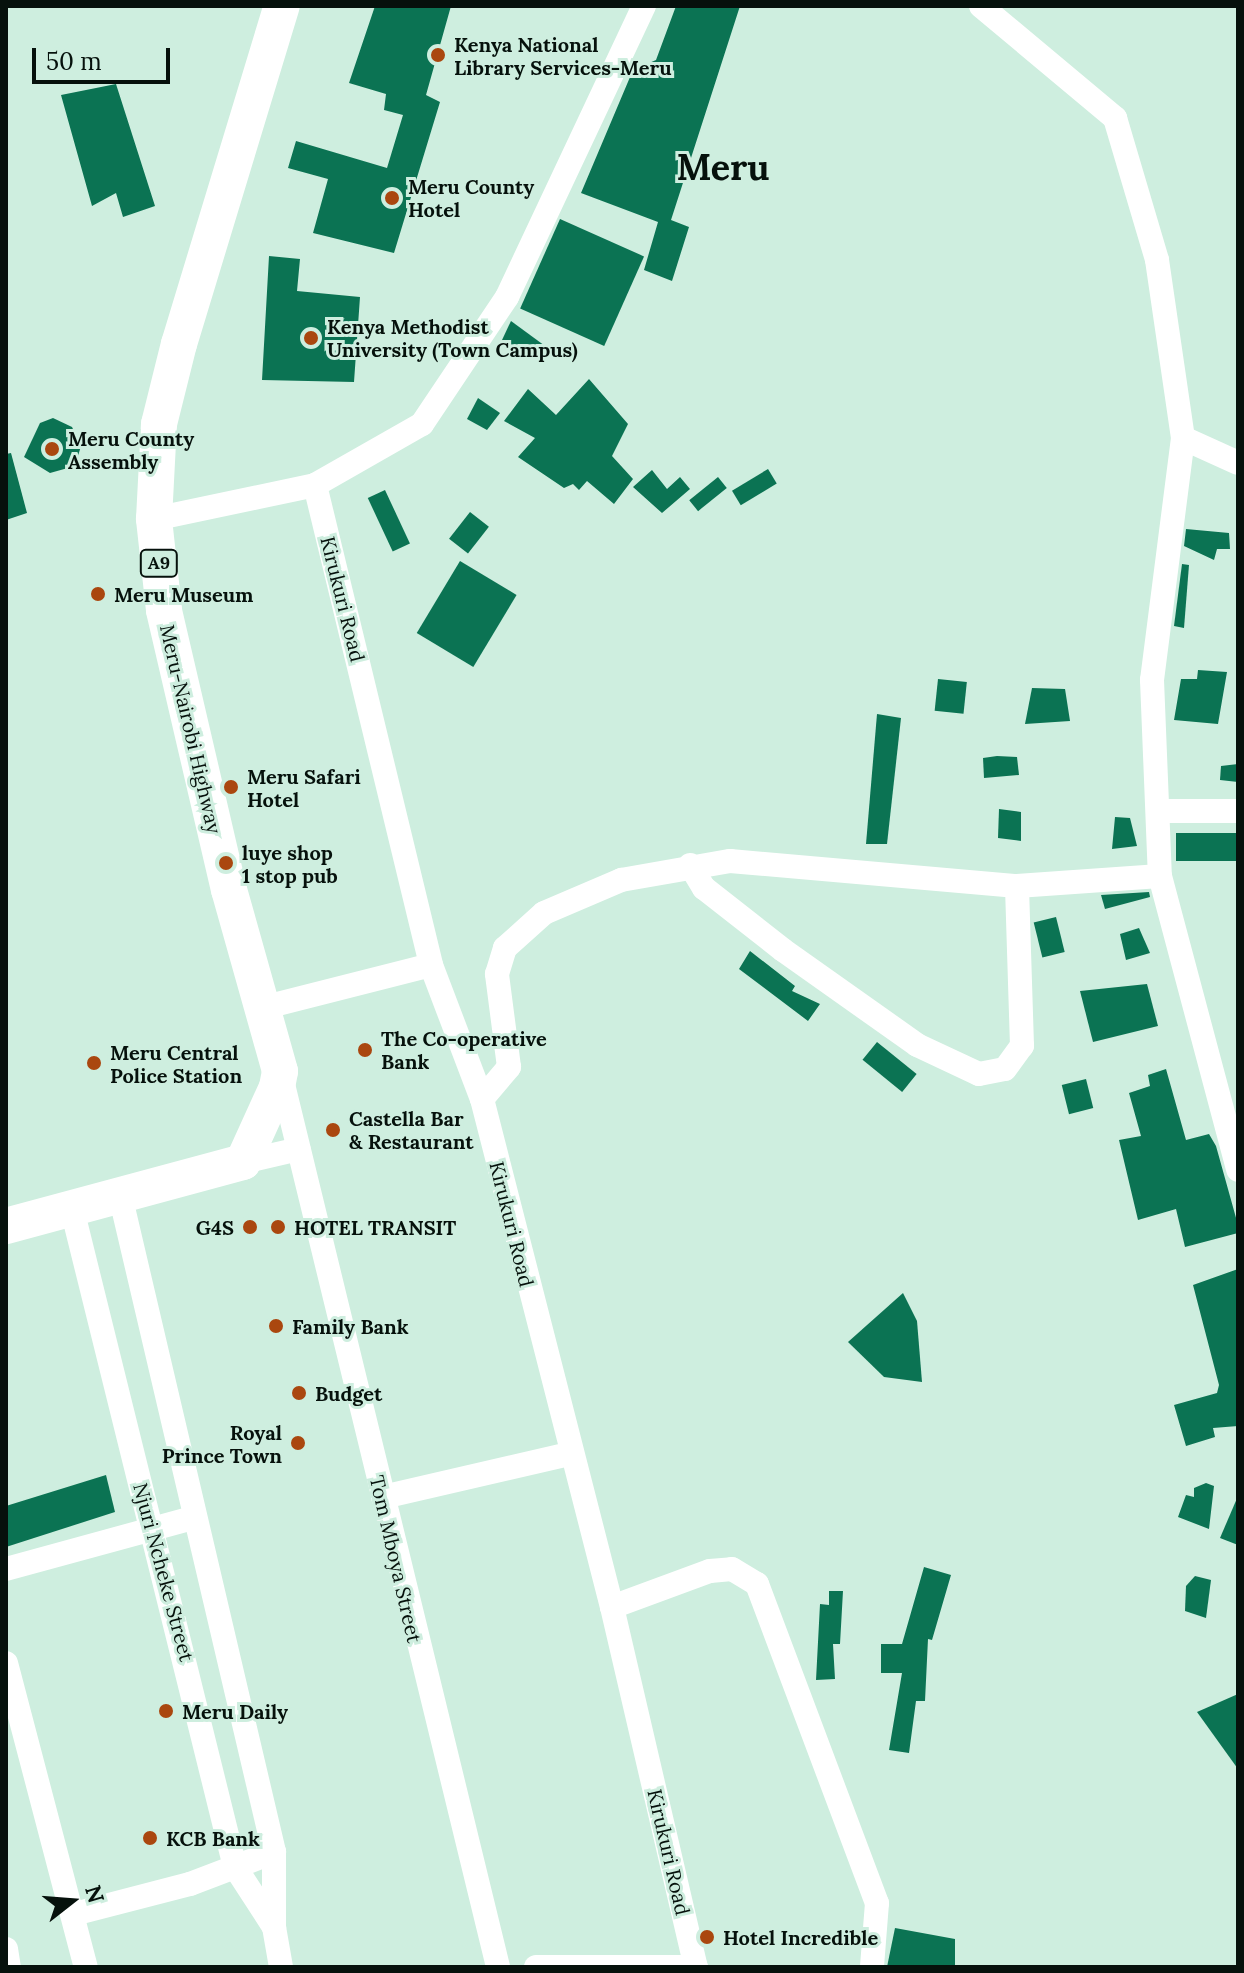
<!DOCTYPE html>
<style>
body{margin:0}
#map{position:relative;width:1244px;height:1973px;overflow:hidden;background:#ceeedf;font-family:Lora,serif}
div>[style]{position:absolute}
.building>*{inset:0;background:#0b7353;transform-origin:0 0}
.minor>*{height:24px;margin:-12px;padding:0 12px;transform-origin:12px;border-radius:12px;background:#fff}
.highway>*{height:36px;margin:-18px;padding:0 18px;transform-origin:18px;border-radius:18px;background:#fff}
.dots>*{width:22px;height:22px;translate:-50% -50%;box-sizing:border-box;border:4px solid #ceeedf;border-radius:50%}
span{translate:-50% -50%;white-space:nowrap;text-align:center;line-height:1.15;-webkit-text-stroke:6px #ceeedf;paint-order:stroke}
.shield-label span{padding:2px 6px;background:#ceeedf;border:2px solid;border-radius:6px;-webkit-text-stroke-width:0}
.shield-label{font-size:18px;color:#06110c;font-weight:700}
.poi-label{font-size:20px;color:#06110c;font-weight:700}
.left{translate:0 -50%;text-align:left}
.right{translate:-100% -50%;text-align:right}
.street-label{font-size:20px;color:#06110c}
.town-label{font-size:36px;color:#06110c;font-weight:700}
.frame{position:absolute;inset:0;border:8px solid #06110c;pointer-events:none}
.north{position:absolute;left:32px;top:1861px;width:80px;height:80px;-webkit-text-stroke:6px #ceeedf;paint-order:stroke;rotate:73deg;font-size:22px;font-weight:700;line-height:32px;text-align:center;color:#06110c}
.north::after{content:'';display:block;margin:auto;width:28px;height:36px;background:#06110c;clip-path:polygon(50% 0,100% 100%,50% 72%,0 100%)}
.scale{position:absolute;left:32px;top:48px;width:138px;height:36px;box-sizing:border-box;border:4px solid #06110c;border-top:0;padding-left:10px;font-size:24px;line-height:28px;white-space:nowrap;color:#06110c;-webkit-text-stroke:6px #ceeedf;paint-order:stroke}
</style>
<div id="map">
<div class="building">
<div style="clip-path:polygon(375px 6px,451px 6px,426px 95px,440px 102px,394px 253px,313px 233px,328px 179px,288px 168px,296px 141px,387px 168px,403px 115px,384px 110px,386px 94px,349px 83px)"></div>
<div style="clip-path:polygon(676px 6px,740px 6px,671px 220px,689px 227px,672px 281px,644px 270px,658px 222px,581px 193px,633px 70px,656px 60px)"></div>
<div style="clip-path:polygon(116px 84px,155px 206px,123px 217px,116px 193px,92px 206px,61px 95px)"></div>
<div style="left:560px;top:219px;width:92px;height:98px;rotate:24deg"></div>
<div style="clip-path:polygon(269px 256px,300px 259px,297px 291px,360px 297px,354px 382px,262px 380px)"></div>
<div style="clip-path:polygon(511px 321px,556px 354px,532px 355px,502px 340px)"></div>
<div style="clip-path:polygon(589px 379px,628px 424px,612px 456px,633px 479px,614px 504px,587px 481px,579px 490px,573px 484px,564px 488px,518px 457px,535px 438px,504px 421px,528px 389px,556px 415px)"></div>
<div style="clip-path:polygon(478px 398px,500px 413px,487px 430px,467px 419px)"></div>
<div style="clip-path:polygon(53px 418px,72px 427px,81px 446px,75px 466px,50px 473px,24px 457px,40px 423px)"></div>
<div style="clip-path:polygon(11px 453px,27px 513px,6px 520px,6px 454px)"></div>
<div style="left:768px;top:469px;width:17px;height:42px;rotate:59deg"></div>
<div style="clip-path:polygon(652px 470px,667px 489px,680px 477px,690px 489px,662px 513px,633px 487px)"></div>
<div style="left:718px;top:477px;width:14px;height:37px;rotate:51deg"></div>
<div style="left:385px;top:490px;width:59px;height:19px;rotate:65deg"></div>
<div style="left:470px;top:512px;width:24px;height:34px;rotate:38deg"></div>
<div style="clip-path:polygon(1186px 529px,1229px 533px,1230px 549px,1217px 549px,1214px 560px,1184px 546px)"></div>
<div style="left:460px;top:561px;width:66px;height:84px;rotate:31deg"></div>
<div style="clip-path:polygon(1182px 564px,1189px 565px,1184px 628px,1174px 626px)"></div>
<div style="clip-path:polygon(1198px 670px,1227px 672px,1218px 724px,1174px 720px,1181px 679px,1197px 679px)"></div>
<div style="left:938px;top:679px;width:29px;height:32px;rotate:6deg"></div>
<div style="clip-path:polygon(1032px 688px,1065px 689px,1070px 721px,1025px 724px)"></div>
<div style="clip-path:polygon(877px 714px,901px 718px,887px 844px,866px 844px)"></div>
<div style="clip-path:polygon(997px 756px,1017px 757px,1019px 775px,984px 778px,983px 758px)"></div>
<div style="clip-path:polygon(1238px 764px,1238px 782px,1220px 780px,1221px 766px)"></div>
<div style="clip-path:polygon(999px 809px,1021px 812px,1021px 841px,998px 838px)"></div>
<div style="clip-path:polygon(1115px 817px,1130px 818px,1137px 846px,1112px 849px)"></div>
<div style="left:1238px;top:833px;width:28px;height:62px;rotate:90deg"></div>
<div style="clip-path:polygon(1149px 892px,1150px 897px,1105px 909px,1101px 895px)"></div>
<div style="left:1056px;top:917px;width:36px;height:23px;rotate:76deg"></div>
<div style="clip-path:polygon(1139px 928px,1150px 953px,1126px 960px,1120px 934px)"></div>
<div style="clip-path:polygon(750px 951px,795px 986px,792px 991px,820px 1004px,808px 1021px,739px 969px)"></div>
<div style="clip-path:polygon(1147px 984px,1158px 1026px,1093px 1042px,1080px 991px)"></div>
<div style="left:877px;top:1042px;width:51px;height:23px;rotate:39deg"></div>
<div style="clip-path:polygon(1166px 1069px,1186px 1140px,1209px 1134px,1216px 1146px,1238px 1225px,1238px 1233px,1185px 1247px,1176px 1209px,1138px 1220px,1119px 1140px,1141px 1136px,1129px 1093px,1150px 1086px,1148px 1075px)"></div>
<div style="left:1086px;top:1079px;width:30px;height:25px;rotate:76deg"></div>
<div style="clip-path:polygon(1238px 1269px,1238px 1426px,1213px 1428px,1215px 1437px,1186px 1446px,1174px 1405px,1217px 1393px,1219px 1385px,1193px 1285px)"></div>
<div style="clip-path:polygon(903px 1293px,917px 1321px,922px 1382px,884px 1377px,848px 1342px)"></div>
<div style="clip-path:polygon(106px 1475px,115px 1512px,6px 1547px,6px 1506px)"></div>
<div style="clip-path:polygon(1206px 1483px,1214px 1486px,1209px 1529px,1178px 1517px,1186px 1495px,1194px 1497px,1194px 1488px)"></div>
<div style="clip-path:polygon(1238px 1496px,1238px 1545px,1220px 1538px)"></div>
<div style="clip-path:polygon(924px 1567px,951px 1575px,932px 1640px,928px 1639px,925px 1701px,916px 1701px,909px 1753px,889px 1750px,902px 1673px,881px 1673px,881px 1644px,902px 1644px)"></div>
<div style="clip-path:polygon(1195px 1576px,1211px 1580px,1206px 1618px,1185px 1611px,1186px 1586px)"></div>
<div style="clip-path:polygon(829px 1591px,843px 1591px,840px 1644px,833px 1644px,835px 1679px,816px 1680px,820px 1604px,829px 1605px)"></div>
<div style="clip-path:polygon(1238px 1694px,1238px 1769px,1197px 1712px)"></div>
<div style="clip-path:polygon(895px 1928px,955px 1939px,955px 1967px,887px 1967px)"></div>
</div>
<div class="minor">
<div style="left:981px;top:6px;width:175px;rotate:39.9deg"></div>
<div style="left:1115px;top:118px;width:148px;rotate:73.5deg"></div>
<div style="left:1157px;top:260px;width:180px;rotate:81.7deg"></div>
<div style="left:1183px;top:438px;width:244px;rotate:97.3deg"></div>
<div style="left:1152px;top:680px;width:196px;rotate:87.7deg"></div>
<div style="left:1160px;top:876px;width:304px;rotate:75.1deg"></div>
<div style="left:1183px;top:438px;width:60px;rotate:24.4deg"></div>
<div style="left:315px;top:485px;width:494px;rotate:76.4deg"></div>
<div style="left:431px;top:965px;width:143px;rotate:69.2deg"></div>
<div style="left:482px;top:1099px;width:524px;rotate:75.65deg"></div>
<div style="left:612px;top:1607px;width:370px;rotate:76.9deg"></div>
<div style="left:696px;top:1967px;width:160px;rotate:180deg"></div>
<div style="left:154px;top:519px;width:165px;rotate:-11.9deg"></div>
<div style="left:315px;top:485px;width:123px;rotate:-29.7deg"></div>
<div style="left:422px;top:424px;width:153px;rotate:-56.2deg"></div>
<div style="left:507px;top:297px;width:322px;rotate:-64.8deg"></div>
<div style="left:1159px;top:811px;width:79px"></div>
<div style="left:690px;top:865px;width:27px;rotate:59deg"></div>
<div style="left:704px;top:888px;width:100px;rotate:38.1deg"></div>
<div style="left:783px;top:950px;width:164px;rotate:35.3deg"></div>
<div style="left:917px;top:1045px;width:68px;rotate:25.1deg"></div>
<div style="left:979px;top:1074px;width:26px;rotate:-11deg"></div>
<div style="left:1005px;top:1069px;width:29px;rotate:-54deg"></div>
<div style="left:1022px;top:1046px;width:160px;rotate:-91.8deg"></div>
<div style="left:262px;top:1008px;width:174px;rotate:-14.3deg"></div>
<div style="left:281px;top:1076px;width:917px;rotate:76.31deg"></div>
<div style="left:482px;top:1099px;width:42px;rotate:-49.8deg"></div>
<div style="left:509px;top:1067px;width:94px;rotate:-97.4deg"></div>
<div style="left:497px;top:974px;width:27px;rotate:-73deg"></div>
<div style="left:505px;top:948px;width:52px;rotate:-41.9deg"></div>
<div style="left:544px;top:913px;width:84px;rotate:-23.2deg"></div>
<div style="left:621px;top:880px;width:111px;rotate:-9.9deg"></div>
<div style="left:730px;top:861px;width:288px;rotate:5deg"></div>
<div style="left:1017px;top:886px;width:143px;rotate:-4deg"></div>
<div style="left:243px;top:1162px;width:57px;rotate:-13.1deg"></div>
<div style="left:121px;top:1199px;width:671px;rotate:76.81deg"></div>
<div style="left:274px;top:1852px;width:75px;rotate:90deg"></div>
<div style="left:274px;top:1927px;width:41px;rotate:80.1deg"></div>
<div style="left:72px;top:1209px;width:678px;rotate:76.09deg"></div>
<div style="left:235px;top:1867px;width:72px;rotate:57deg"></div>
<div style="left:383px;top:1497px;width:191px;rotate:-13deg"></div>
<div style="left:6px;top:1569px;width:193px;rotate:-15.3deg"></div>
<div style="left:612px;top:1607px;width:104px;rotate:-20.2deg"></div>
<div style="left:710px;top:1571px;width:22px;rotate:-5deg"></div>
<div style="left:732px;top:1569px;width:29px;rotate:31deg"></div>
<div style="left:757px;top:1584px;width:341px;rotate:69.4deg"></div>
<div style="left:877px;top:1903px;width:64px;rotate:94.5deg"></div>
<div style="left:6px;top:1663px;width:314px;rotate:75.3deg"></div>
<div style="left:74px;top:1914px;width:120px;rotate:-14.5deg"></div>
<div style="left:190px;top:1884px;width:90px;rotate:-20.9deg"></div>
<div style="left:6px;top:1949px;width:18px;rotate:81deg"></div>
</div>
<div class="highway">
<div style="left:6px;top:1226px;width:245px;rotate:-15.1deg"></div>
<div style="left:243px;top:1162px;width:82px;rotate:-65.6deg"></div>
<div style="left:277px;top:1087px;width:16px;rotate:-79deg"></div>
<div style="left:280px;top:1071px;width:188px;rotate:-105.7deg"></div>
<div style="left:229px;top:890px;width:287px;rotate:-103.1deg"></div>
<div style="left:164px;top:610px;width:92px;rotate:-96.3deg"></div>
<div style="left:154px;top:519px;width:95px;rotate:-87deg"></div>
<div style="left:159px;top:424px;width:82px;rotate:-76deg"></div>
<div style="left:179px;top:344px;width:353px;rotate:-73.1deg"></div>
</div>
<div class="dots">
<div style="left:438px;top:55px;background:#aa470f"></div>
<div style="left:392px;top:198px;background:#aa470f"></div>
<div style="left:311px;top:338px;background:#aa470f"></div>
<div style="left:52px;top:449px;background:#aa470f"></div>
<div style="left:98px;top:594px;background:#aa470f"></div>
<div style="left:231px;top:787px;background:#aa470f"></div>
<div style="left:226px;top:863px;background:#aa470f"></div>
<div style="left:365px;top:1050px;background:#aa470f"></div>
<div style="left:94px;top:1063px;background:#aa470f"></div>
<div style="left:333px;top:1130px;background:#aa470f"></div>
<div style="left:250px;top:1227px;background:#aa470f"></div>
<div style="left:278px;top:1227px;background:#aa470f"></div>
<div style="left:276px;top:1326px;background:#aa470f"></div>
<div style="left:299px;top:1393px;background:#aa470f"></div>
<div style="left:298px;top:1443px;background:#aa470f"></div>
<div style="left:166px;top:1711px;background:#aa470f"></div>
<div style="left:150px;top:1838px;background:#aa470f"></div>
<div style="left:707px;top:1937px;background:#aa470f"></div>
</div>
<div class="shield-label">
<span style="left:159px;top:563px">A9</span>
</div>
<div class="poi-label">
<span class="left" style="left:454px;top:56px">Kenya National<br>Library Services-Meru</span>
<span class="left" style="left:408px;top:198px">Meru County<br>Hotel</span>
<span class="left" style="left:327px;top:338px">Kenya Methodist<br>University (Town Campus)</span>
<span class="left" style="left:68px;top:450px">Meru County<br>Assembly</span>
<span class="left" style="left:114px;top:594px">Meru Museum</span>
<span class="left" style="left:247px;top:788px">Meru Safari<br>Hotel</span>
<span class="left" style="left:242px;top:864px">luye shop<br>1 stop pub</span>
<span class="left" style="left:381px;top:1050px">The Co-operative<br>Bank</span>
<span class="left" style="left:110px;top:1064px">Meru Central<br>Police Station</span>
<span class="left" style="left:349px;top:1130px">Castella Bar<br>&amp; Restaurant</span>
<span class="right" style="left:234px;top:1227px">G4S</span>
<span class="left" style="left:294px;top:1227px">HOTEL TRANSIT</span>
<span class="left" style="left:292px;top:1326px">Family Bank</span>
<span class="left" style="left:315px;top:1393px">Budget</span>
<span class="right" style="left:282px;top:1444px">Royal<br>Prince Town</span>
<span class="left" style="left:182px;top:1711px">Meru Daily</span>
<span class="left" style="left:166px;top:1838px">KCB Bank</span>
<span class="left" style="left:723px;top:1937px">Hotel Incredible</span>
</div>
<div class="street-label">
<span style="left:343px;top:599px;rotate:76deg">Kirukuri Road</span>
<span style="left:191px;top:729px;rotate:77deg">Meru-Nairobi Highway</span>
<span style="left:512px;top:1224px;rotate:76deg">Kirukuri Road</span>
<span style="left:396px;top:1559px;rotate:77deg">Tom Mboya Street</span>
<span style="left:164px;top:1572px;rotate:75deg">Njuri Ncheke Street</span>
<span style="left:669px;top:1852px;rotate:77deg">Kirukuri Road</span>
</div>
<div class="town-label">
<span style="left:723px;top:168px">Meru</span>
</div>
<div class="frame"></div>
<div class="north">N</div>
<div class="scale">50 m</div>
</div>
